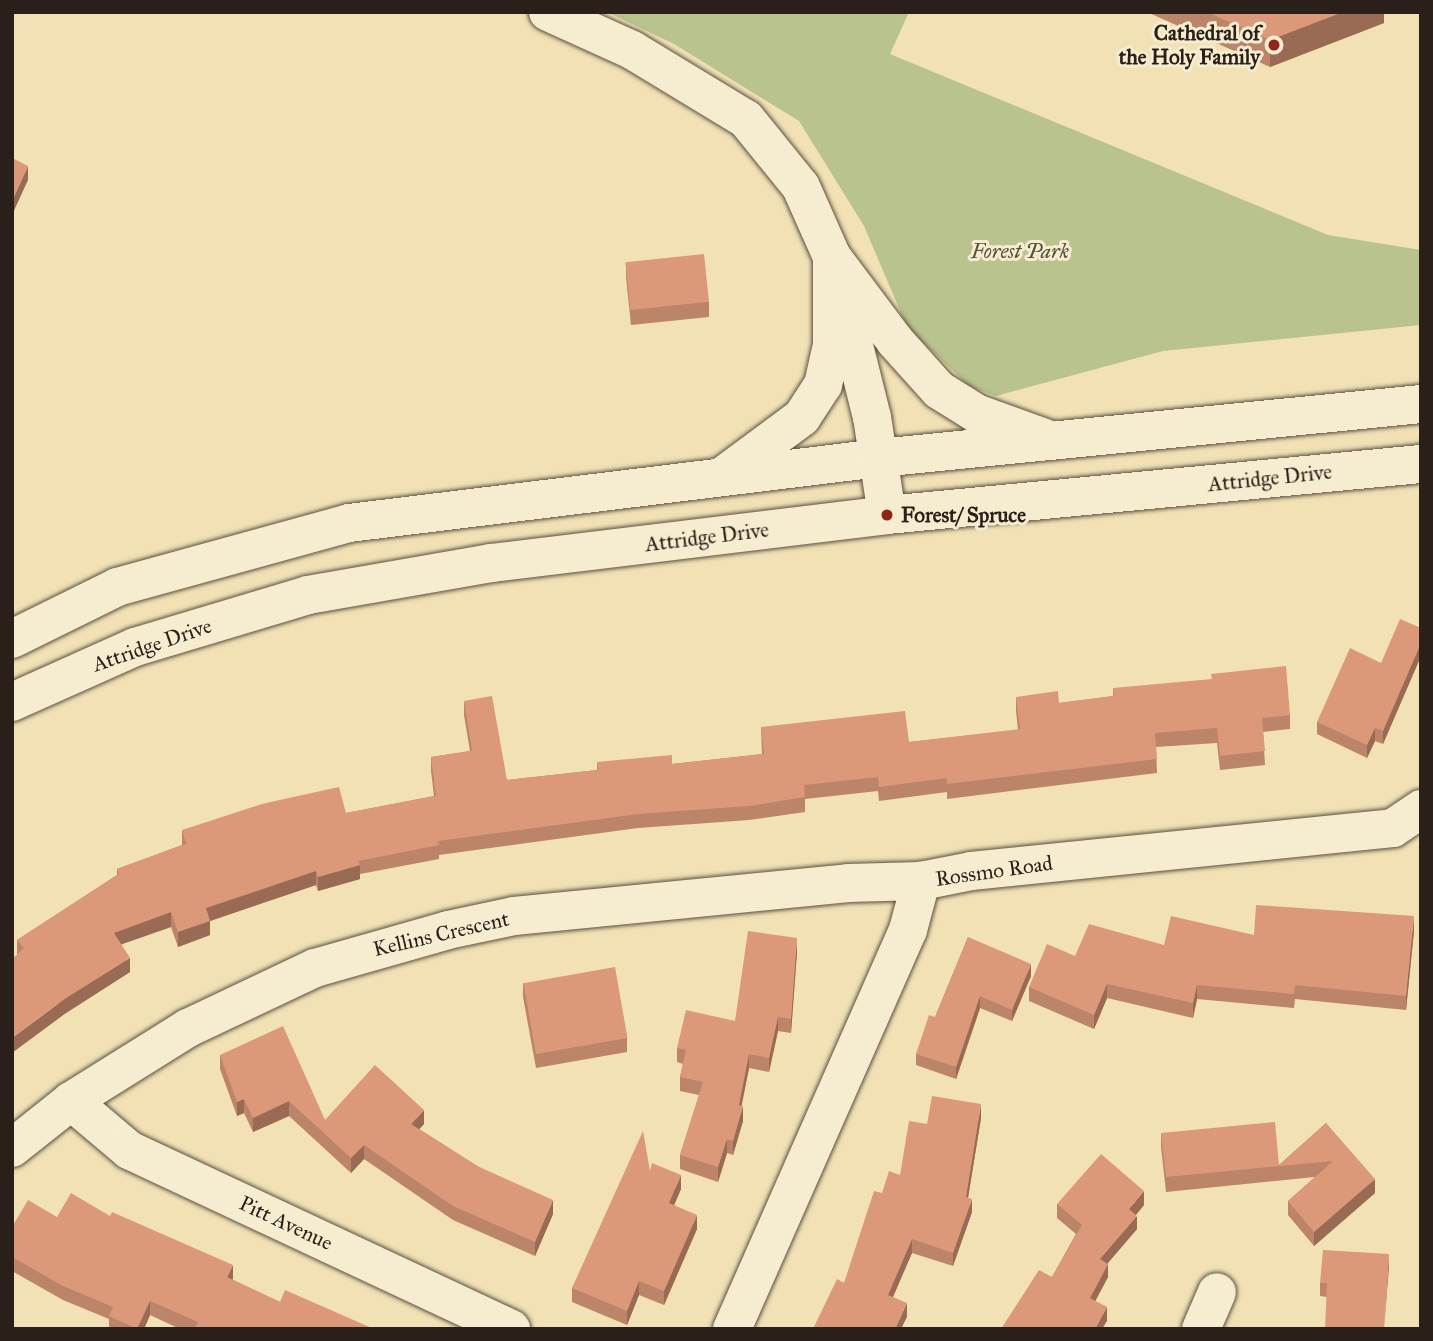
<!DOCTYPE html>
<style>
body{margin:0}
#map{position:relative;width:1433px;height:1341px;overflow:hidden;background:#f1e1b5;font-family:"IM FELL Great Primer",serif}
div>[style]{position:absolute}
.green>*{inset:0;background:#b9c38e}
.roads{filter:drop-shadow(0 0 2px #5c5040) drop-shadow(0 0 2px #5c5040)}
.street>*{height:38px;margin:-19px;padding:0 19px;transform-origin:19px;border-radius:19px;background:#f6eccf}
.secondary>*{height:38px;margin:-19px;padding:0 19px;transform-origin:19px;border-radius:19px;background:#f6eccf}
.wall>*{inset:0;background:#bc8468}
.shaded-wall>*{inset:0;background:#996b55}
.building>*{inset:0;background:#db9979;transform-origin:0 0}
.dots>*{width:19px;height:19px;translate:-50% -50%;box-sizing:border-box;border:4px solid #f6eccf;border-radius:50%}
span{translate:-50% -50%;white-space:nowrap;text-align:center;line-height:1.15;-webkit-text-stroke:6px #f6eccf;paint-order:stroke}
.poi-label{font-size:21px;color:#2a1f19;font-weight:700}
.right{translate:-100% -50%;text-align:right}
.left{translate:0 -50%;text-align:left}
.park-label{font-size:21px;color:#55503c;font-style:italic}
.street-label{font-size:21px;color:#2a1f19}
.frame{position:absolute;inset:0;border:14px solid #2a1f19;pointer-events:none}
</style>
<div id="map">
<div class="green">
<div style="clip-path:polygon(607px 12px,909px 12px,890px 54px,1328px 235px,1421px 250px,1421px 325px,1163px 351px,996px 396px,969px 386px,907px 327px,864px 226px,799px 121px,674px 44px)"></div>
</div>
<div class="roads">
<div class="street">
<div style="left:548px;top:12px;width:92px;rotate:24.3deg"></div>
<div style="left:632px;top:50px;width:133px;rotate:31.2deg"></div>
<div style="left:746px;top:119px;width:87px;rotate:51deg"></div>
<div style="left:801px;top:187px;width:77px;rotate:66.1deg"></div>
<div style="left:832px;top:257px;width:165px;rotate:76deg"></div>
<div style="left:872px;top:417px;width:99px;rotate:81.3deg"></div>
<div style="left:71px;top:1101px;width:76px;rotate:40.2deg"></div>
<div style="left:129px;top:1150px;width:422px;rotate:25.1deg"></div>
<div style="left:12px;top:1148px;width:75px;rotate:-38.5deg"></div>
<div style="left:71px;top:1101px;width:138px;rotate:-32deg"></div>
<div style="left:188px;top:1028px;width:140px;rotate:-25.3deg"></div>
<div style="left:315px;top:968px;width:138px;rotate:-15.9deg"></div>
<div style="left:448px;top:930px;width:67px;rotate:-12deg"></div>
<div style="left:514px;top:916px;width:336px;rotate:-5.6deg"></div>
<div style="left:848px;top:883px;width:73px;rotate:-1.6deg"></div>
<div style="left:921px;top:881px;width:51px;rotate:-11.3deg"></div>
<div style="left:971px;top:871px;width:424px;rotate:-5.8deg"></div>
<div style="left:1393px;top:828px;width:34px;rotate:-34deg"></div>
<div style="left:732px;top:1329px;width:436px;rotate:-66.2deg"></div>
<div style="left:908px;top:930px;width:51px;rotate:-75.1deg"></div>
<div style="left:1201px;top:1329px;width:40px;rotate:-66.6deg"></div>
</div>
<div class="secondary">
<div style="left:832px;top:257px;width:105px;rotate:53.1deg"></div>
<div style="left:895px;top:341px;width:66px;rotate:48.1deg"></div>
<div style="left:939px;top:390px;width:44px;rotate:31.9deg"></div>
<div style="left:976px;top:413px;width:73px;rotate:19.9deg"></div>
<div style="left:724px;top:475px;width:97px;rotate:-36.6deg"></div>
<div style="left:802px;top:417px;width:38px;rotate:-57deg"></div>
<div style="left:823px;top:385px;width:41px;rotate:-77.3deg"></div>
<div style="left:832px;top:345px;width:88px;rotate:-90deg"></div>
<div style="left:12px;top:639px;width:117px;rotate:-26.3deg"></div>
<div style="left:117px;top:587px;width:241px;rotate:-15.4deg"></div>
<div style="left:349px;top:523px;width:534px;rotate:-6.99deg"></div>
<div style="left:879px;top:458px;width:545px;rotate:-5.69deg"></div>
<div style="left:12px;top:702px;width:135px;rotate:-24.1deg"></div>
<div style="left:135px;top:647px;width:181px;rotate:-16.7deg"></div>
<div style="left:308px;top:595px;width:186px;rotate:-9.9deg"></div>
<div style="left:491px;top:563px;width:399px;rotate:-6.9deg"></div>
<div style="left:887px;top:515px;width:536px;rotate:-5.46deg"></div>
</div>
</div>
<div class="wall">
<div style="clip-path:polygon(1147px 12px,1384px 12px,1384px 23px,1270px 67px)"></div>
<div style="clip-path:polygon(626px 263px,709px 302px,709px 317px,631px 325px,626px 277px)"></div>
<div style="clip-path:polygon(1421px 628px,1421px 656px,1383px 744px,1375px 741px,1367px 758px,1317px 734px,1317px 722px)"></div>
<div style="clip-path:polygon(1113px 688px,1290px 715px,1290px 729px,1263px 732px,1265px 765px,1220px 770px,1217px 743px,1156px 747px,1157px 773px,947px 799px,947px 792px,879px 801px,878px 791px,805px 799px,805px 812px,749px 820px,638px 828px,439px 855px,439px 859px,360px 874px,360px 879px,318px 891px,316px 885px,210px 921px,210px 935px,178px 947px,171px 927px,121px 944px,130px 972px,66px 1013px,17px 954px,17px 940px,117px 875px,117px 869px,182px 845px,182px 830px,346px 813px,434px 796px,431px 771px,431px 757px,470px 751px,464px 715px,464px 701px,507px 780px,597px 770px,597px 762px,672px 764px,762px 754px,761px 727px,909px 742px,1018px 730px,1016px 711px,1016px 697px,1059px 703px,1113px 696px)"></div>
<div style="clip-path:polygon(1421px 909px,1421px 927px,1419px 924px,1419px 910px)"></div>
<div style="clip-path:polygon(1414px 931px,1406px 1010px,1295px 999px,1294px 1008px,1197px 999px,1193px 1018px,1107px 998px,1094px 1029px,1029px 1001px,1029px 987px,1075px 956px,1254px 935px)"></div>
<div style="clip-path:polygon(968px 937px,1031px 976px,1012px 1021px,980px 1008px,956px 1079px,916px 1065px,916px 1054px,935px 1017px)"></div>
<div style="clip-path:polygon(797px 952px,791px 1033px,778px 1031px,769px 1072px,749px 1068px,741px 1106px,743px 1121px,733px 1155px,727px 1153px,718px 1182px,680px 1169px,680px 1155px,699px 1095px,680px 1091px,680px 1077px,683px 1064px,677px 1062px,677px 1048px,735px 1021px)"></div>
<div style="clip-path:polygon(523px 983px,627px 1038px,627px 1052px,536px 1068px,523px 997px)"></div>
<div style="clip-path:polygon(220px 1055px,325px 1120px,424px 1124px,419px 1129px,553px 1214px,535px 1256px,453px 1220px,364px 1159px,351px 1173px,289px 1116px,253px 1132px,244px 1113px,237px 1116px,220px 1069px)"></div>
<div style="clip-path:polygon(981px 1118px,968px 1198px,972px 1212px,953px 1266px,912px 1253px,893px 1297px,907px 1317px,844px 1283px,882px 1193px,900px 1175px,927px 1124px)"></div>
<div style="clip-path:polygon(1326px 1123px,1375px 1193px,1314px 1246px,1288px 1215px,1288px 1201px,1315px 1177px,1166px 1192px,1161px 1147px,1161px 1133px,1279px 1165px)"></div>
<div style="clip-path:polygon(650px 1171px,681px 1189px,674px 1205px,697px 1229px,664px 1305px,639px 1295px,627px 1325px,572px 1302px,572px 1288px)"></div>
<div style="clip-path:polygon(1057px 1204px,1144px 1205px,1136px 1215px,1137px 1229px,1108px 1263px,1108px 1277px,1095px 1301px,1107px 1321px,1052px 1277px,1076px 1234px,1057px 1218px)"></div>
<div style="clip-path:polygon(110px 1216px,233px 1280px,280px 1302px,374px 1329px,180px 1329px,150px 1315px,144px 1329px,109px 1329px,109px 1319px,63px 1300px,12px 1271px,12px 1227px,57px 1217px)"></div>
<div style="clip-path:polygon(1389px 1267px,1327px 1297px,1320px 1296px,1320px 1283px)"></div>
</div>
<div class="shaded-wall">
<div style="clip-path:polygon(1343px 12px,1384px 12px,1384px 23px,1270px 67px,1270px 40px)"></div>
<div style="clip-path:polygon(28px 166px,28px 180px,12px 215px,12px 201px)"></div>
<div style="clip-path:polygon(1421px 643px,1421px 656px,1383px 744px,1383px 731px)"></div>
<div style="clip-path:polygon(1375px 728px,1375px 741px,1367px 758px,1367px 745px)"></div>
<div style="clip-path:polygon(360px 865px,360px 879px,318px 891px,318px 877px)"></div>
<div style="clip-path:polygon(316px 871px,316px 885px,210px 921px,210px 935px,178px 947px,178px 932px,206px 908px)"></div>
<div style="clip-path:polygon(171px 912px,171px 927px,114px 947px,114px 933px)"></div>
<div style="clip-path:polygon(1414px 916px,1414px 931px,1406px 1010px,1406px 996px)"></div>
<div style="clip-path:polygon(797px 938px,797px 952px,791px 1033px,791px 1019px)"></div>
<div style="clip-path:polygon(130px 958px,130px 972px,66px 1013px,12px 1053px,12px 1038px,66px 998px)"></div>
<div style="clip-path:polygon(1031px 964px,1031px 976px,1012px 1021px,1012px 1010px)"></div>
<div style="clip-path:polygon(1107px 984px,1107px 998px,1094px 1029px,1094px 1015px)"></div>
<div style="clip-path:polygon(1197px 985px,1197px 999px,1193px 1018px,1193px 1003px)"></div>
<div style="clip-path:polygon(980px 996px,980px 1008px,956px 1079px,956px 1067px)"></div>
<div style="clip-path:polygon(778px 1017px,778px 1031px,769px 1072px,769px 1058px)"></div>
<div style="clip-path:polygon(749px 1054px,749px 1068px,739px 1119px,739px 1105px)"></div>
<div style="clip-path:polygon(244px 1099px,244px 1113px,237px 1116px,237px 1102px)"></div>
<div style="clip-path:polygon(289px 1101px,289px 1116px,253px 1132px,253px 1118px)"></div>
<div style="clip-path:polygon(981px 1104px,981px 1118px,966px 1210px,966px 1197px)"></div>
<div style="clip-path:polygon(743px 1106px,743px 1121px,733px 1155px,733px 1141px)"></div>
<div style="clip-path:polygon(424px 1110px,424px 1124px,411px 1138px,411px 1124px)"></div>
<div style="clip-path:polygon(727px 1139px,727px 1153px,718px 1182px,718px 1167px)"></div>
<div style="clip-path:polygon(364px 1145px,364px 1159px,351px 1173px,351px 1158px)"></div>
<div style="clip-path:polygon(681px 1175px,681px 1189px,669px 1217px,669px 1203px)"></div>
<div style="clip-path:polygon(1375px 1179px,1375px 1193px,1314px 1246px,1314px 1232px)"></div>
<div style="clip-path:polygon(1144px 1191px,1144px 1205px,1129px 1223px,1129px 1209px)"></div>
<div style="clip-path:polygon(972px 1199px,972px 1212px,953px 1266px,953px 1253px)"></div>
<div style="clip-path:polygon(553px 1200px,553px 1214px,535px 1256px,535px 1242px)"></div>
<div style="clip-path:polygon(697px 1215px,697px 1229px,664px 1305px,664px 1291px)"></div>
<div style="clip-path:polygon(1137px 1216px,1137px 1229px,1100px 1272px,1100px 1259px)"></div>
<div style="clip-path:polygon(912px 1239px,912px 1253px,888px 1308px,888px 1295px)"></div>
<div style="clip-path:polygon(1389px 1254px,1389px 1267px,1384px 1329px)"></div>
<div style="clip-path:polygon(1108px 1264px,1108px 1277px,1090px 1311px,1090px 1298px)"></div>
<div style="clip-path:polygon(233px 1265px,233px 1279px,227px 1291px,227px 1277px)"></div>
<div style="clip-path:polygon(639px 1281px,639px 1295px,627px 1325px,627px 1311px)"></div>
<div style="clip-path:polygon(150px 1301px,150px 1315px,144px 1329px,137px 1329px)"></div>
<div style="clip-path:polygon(907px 1303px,907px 1317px,901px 1329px,895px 1329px)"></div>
<div style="clip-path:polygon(1107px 1307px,1107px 1321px,1102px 1329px,1095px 1329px)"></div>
</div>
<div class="building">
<div style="clip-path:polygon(1207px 12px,1343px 12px,1270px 40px)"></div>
<div style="clip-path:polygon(12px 158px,28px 166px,12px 201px)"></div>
<div style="left:704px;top:254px;width:48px;height:79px;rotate:84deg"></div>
<div style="clip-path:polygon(1400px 619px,1421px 628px,1421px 643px,1383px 731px,1375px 728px,1367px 745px,1317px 722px,1350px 648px,1381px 663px)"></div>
<div style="clip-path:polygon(1286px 666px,1290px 715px,1262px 718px,1265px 751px,1220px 756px,1217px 728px,1155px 733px,1157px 759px,947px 784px,947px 778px,879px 787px,878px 777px,804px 785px,805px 797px,749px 806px,638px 814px,438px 841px,439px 845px,358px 861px,360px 865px,318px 877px,316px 871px,206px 908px,210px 921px,178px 932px,171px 912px,114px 933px,130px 958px,66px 998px,12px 1038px,12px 959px,24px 948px,17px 940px,119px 874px,117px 869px,186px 844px,182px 830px,262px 804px,339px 787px,346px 813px,436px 796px,431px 757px,472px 751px,464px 701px,492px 696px,507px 780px,598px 770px,597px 762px,672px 755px,672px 764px,764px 754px,761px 727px,905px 711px,909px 742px,1020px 729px,1016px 697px,1058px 691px,1059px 703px,1114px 696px,1113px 688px,1212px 679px,1211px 674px)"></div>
<div style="clip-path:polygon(1256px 905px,1414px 916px,1406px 996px,1295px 985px,1294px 994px,1197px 985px,1193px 1003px,1107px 984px,1094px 1015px,1029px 987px,1047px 944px,1075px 956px,1089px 924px,1164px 945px,1171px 916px,1254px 935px)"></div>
<div style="clip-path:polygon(748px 931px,797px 938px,791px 1019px,778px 1017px,769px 1058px,749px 1054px,739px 1105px,743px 1106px,733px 1141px,727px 1139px,718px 1167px,680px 1155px,703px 1082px,680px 1077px,686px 1050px,677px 1048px,686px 1010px,735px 1021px)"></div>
<div style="clip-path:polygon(968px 937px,1031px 964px,1012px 1010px,980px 996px,956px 1067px,916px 1054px,929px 1015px,935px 1017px)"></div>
<div style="left:615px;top:967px;width:72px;height:93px;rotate:80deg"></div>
<div style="clip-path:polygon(283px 1026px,325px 1120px,375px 1065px,424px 1110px,411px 1124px,477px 1166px,553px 1200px,535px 1242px,453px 1206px,364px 1145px,351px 1158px,289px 1101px,253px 1118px,244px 1099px,237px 1102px,220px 1055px)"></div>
<div style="clip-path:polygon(932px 1096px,981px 1104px,966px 1197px,972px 1199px,953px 1253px,912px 1239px,888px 1295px,907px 1303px,895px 1329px,813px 1329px,837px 1279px,844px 1283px,874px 1191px,882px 1193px,889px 1171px,900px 1175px,909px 1121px,927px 1124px)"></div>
<div style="clip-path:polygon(1275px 1122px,1279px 1165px,1326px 1123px,1375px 1179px,1314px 1232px,1288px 1201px,1333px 1161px,1166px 1177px,1161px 1133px)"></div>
<div style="clip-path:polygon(643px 1131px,650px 1171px,652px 1163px,681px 1175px,669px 1203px,697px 1215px,664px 1291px,639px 1281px,627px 1311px,572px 1288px)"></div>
<div style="clip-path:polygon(1101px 1154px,1144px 1191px,1129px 1209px,1137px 1216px,1100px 1259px,1108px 1264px,1090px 1298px,1107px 1307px,1095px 1329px,1001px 1329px,1039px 1270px,1052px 1277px,1082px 1225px,1057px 1204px)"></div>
<div style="clip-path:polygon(71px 1193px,110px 1216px,112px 1212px,233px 1265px,227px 1277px,280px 1302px,285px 1290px,374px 1329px,195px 1329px,198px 1322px,150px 1301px,137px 1329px,109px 1316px,113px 1307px,63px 1286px,12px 1257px,12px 1227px,28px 1200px,57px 1217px)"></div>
<div style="clip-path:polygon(1323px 1250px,1389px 1254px,1384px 1329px,1325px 1329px,1327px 1283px,1320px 1283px)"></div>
</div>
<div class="dots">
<div style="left:1274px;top:45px;background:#8f2418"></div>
<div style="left:887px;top:515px;background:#8f2418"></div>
</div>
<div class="poi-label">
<span class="right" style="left:1260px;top:45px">Cathedral of<br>the Holy Family</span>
<span class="left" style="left:901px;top:515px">Forest/ Spruce</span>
</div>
<div class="park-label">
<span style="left:1020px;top:251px">Forest Park</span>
</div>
<div class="street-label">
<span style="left:1270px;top:478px;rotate:-6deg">Attridge Drive</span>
<span style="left:707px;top:537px;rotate:-7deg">Attridge Drive</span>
<span style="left:152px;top:645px;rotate:-19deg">Attridge Drive</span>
<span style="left:994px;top:871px;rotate:-8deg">Rossmo Road</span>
<span style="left:441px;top:934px;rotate:-13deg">Kellins Crescent</span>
<span style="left:286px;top:1223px;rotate:25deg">Pitt Avenue</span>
</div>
<div class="frame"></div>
</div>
